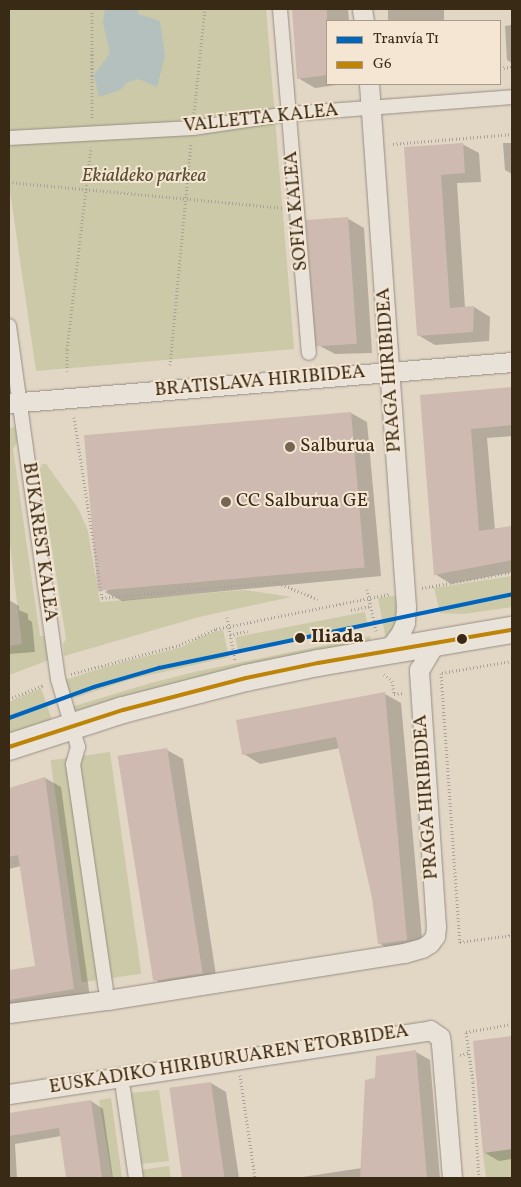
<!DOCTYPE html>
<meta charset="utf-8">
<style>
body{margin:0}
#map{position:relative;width:521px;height:1187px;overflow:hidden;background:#e2d6c5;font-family:Vollkorn,serif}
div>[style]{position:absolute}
.green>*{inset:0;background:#cbc9a7;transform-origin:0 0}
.water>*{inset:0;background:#b3c0bd}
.shadow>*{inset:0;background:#0003;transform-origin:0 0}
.building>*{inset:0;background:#cebab0;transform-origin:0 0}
.path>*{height:3px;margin-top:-1.5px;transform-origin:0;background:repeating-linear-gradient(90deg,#a8a29a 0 1px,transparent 0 3.5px)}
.roads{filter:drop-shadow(0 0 1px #978e82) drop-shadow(0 0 1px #978e82)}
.pedestrian>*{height:14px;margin:-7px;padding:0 7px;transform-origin:7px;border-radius:7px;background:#e8e2d9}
.minor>*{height:19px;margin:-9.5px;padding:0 9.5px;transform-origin:9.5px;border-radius:9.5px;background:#e8e2d9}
.secondary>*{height:26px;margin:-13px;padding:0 13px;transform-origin:13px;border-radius:13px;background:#e8e2d9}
.bus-1>*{height:4px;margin:-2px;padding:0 2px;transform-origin:2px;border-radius:2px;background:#bd8407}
.tram-1>*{height:4px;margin:-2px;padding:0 2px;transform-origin:2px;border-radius:2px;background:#0065bd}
.dots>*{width:14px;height:14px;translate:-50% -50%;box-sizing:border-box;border:2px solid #f4e6d2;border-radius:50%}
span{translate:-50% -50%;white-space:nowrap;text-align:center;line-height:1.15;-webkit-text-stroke:4px #f4e6d2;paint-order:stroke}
.street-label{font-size:19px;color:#392a16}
.park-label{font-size:19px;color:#594f34;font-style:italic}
.poi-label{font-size:19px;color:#392a16}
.left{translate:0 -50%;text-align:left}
.stop-label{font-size:19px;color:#392a16;font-weight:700}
.frame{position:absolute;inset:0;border:10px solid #392a16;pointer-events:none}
.legend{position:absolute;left:326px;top:20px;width:175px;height:65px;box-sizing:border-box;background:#f4e6d2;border:1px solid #a99b87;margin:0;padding:6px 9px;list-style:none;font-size:15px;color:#392a16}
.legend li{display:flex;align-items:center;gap:10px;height:25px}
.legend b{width:25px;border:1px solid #a99b87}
</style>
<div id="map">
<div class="green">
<div style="clip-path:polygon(9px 9px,266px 9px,294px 349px,36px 371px,9px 184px)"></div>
<div style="clip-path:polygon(16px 427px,17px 442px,13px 449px,40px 636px,45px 636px,49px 660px,9px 675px,9px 646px,22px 644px,9px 536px,9px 428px)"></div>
<div style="clip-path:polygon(46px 464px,78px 508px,88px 531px,100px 602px,245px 590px,291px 597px,199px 617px,64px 656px,63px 644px,66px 639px,39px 465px)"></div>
<div style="clip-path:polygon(512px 576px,512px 607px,464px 614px,440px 613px,434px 588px)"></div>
<div style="clip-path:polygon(400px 595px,400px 621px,386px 639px,378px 598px)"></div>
<div style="left:365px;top:612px;width:15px;height:132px;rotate:79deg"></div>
<div style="clip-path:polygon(223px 630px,229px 657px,132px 679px,68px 700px,62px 681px,105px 667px,182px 647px,207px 634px)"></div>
<div style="clip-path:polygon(370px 636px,372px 644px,74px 716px,71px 707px,151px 683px,194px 672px)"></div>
<div style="clip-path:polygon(41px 688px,53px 723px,9px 739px,9px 702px)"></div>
<div style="left:110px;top:752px;width:224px;height:60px;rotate:82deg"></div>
<div style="clip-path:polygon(159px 1090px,169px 1161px,140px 1164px,141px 1152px,131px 1093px)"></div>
<div style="clip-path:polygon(111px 1098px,122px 1178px,112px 1178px,99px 1100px)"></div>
<div style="clip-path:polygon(512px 1149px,512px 1177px,486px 1178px,483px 1153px)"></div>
<div style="clip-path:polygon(169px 1166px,171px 1178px,143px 1178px,140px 1170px)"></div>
</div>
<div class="water">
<div style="clip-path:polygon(105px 9px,139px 9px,138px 14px,160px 21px,165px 56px,157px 87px,139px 79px,128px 82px,120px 90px,99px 97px,94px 75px,110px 53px,103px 23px)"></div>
</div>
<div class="shadow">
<div style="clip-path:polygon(293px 9px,348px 9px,349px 21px,327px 21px,327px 84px,344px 84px,315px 88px,298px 78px)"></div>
<div style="left:388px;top:9px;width:56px;height:12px"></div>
<div style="clip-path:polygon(512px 25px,512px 63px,507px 60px,505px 26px)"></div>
<div style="clip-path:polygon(503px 143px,512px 143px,512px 174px,505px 170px)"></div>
<div style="clip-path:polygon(462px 144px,479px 153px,481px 182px,457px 183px,465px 308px,474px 307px,490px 317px,489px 341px,435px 345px,418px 335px,406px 148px)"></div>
<div style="clip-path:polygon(347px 218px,364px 228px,372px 353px,335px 354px,318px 345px)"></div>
<div style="clip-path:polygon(512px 388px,512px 436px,487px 438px,495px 530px,512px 527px,512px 572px,451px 584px,435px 574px,421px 396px)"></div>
<div style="clip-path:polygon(351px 413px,367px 422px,381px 576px,122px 601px,105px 592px)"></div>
<div style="clip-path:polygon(9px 600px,19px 606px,19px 610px,28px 614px,28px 619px,32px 622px,35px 652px,9px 654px)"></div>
<div style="clip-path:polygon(385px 694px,401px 703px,423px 949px,395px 953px,379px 943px,373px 898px,340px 748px,260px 764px,244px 754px)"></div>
<div style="clip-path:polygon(167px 750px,183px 759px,217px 982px,170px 989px,154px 979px)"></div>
<div style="clip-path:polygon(45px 778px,61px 787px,90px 998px,9px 1012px,9px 971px,37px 967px,21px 866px,9px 869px,9px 789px)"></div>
<div style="clip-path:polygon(512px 1037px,512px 1159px,499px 1161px,485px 1153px,475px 1042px)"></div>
<div style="clip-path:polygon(416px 1052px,430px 1060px,440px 1178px,296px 1178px,362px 1168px,376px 1079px)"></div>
<div style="clip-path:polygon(211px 1083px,226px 1092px,239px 1178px,184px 1178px,171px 1089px)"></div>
<div style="clip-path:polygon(91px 1101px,103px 1109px,113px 1178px,67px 1178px,61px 1136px,15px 1144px,17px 1178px,9px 1178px,9px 1114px)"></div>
</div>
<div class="building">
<div style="clip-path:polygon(292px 9px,327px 9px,327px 75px,297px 79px)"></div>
<div style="clip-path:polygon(463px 143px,465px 173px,441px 175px,450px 308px,474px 306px,473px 332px,417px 336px,404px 147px)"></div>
<div style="left:348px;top:217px;width:127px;height:42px;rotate:86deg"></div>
<div style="clip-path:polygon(512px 387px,512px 425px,471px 429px,479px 531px,512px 526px,512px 560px,434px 575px,420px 395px)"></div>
<div style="left:351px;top:412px;width:156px;height:268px;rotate:85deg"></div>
<div style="clip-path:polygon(385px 692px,407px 940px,378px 944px,372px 898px,336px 737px,242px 755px,236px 720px)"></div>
<div style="left:167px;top:748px;width:228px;height:50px;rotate:81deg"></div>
<div style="clip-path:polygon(45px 777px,74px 989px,9px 1000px,9px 970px,35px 966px,18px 855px,9px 857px,9px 788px)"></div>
<div style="clip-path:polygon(512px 1036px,512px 1149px,483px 1153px,473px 1041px)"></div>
<div style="clip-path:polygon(416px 1050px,427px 1178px,360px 1178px,365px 1080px,375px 1078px,376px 1056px)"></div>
<div style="left:211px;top:1082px;width:97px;height:42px;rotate:82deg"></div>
<div style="clip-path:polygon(91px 1100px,102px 1178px,66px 1178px,59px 1128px,9px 1136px,9px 1113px)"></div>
</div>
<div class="path">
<div style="left:500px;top:68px;width:12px;rotate:-5deg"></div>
<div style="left:194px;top:113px;width:105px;rotate:-84deg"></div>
<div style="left:92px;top:118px;width:109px;rotate:-90deg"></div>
<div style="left:393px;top:144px;width:119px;rotate:-4.8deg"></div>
<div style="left:9px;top:182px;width:274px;rotate:5.4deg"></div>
<div style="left:170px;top:365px;width:222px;rotate:-84.6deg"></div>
<div style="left:67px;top:371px;width:22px;rotate:-90deg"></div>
<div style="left:67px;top:349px;width:203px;rotate:-83.2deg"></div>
<div style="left:74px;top:417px;width:183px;rotate:81.2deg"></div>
<div style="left:102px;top:598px;width:174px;rotate:-5.3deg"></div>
<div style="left:275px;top:582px;width:46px;rotate:21.6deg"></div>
<div style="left:422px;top:588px;width:91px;rotate:-10.1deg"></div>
<div style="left:367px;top:589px;width:43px;rotate:77.9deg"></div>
<div style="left:351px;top:610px;width:20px;rotate:-11deg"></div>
<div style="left:227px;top:617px;width:44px;rotate:79.5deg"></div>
<div style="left:230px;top:635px;width:18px;rotate:-13deg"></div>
<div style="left:512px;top:661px;width:72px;rotate:170.4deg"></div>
<div style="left:441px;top:673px;width:270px;rotate:86deg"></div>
<div style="left:460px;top:942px;width:52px;rotate:-7.7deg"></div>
<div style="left:71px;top:674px;width:112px;rotate:-15deg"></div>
<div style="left:179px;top:645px;width:40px;rotate:-23.4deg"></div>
<div style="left:216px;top:629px;width:177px;rotate:-11.4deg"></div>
<div style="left:384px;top:674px;width:11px;rotate:41deg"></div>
<div style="left:392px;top:681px;width:13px;rotate:81deg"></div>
<div style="left:394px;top:694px;width:10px;rotate:-6deg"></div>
<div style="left:9px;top:699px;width:38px;rotate:-22deg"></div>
<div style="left:460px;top:1055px;width:9px;rotate:-13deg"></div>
<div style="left:240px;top:1075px;width:104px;rotate:81.7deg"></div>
<div style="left:479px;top:1178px;width:96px;rotate:-93.6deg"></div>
<div style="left:473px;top:1082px;width:50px;rotate:-98deg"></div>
<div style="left:466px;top:1032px;width:47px;rotate:-9.9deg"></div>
</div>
<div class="roads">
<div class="pedestrian">
<div style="left:280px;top:9px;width:345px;rotate:85.2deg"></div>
<div style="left:9px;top:138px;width:184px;rotate:-3.1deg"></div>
<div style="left:193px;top:128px;width:96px;rotate:-8.4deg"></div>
<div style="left:288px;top:114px;width:225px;rotate:-4.3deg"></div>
<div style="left:9px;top:326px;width:356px;rotate:82.1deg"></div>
<div style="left:58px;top:679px;width:71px;rotate:73.6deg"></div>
<div style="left:78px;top:747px;width:18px;rotate:106deg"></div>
<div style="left:73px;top:764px;width:227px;rotate:81.7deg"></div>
<div style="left:123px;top:1089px;width:90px;rotate:81.7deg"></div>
</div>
<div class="minor">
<div style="left:362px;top:9px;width:12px;rotate:81deg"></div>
<div style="left:369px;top:84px;width:524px;rotate:85.95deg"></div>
<div style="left:406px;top:607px;width:16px;rotate:94deg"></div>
<div style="left:405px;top:623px;width:12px;rotate:114deg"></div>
<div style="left:400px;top:634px;width:21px;rotate:127deg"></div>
<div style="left:9px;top:403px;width:505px;rotate:-4.66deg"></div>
<div style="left:9px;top:1013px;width:99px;rotate:-7.6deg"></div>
<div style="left:107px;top:1000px;width:301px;rotate:-9deg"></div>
<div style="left:404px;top:953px;width:19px;rotate:-16deg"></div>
<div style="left:422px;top:948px;width:9px;rotate:-32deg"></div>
<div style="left:430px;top:943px;width:9px;rotate:-54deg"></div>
<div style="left:435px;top:936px;width:9px;rotate:-84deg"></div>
<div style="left:436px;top:927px;width:258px;rotate:-93.8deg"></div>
<div style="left:419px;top:670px;width:31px;rotate:-59deg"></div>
<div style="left:9px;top:1094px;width:426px;rotate:-8.6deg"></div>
<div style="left:430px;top:1030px;width:12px;rotate:35deg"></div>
<div style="left:440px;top:1037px;width:7px;rotate:82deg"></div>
<div style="left:441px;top:1044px;width:134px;rotate:85.3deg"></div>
</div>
<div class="secondary">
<div style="left:9px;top:747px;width:120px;rotate:-18deg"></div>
<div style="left:123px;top:710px;width:127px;rotate:-14.6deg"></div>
<div style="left:246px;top:678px;width:74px;rotate:-11.8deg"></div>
<div style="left:318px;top:663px;width:197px;rotate:-9.7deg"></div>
</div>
</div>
<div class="bus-1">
<div style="left:9px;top:747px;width:120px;rotate:-18deg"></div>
<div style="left:123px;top:710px;width:127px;rotate:-14.6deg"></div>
<div style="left:246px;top:678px;width:74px;rotate:-11.8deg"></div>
<div style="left:318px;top:663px;width:197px;rotate:-9.7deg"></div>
</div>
<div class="tram-1">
<div style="left:9px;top:718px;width:90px;rotate:-20deg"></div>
<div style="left:94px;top:687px;width:68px;rotate:-16.3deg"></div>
<div style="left:159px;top:668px;width:361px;rotate:-11.8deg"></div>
</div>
<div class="dots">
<div style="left:290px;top:447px;background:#746653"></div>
<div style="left:226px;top:502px;background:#746653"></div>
<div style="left:300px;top:638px;background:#392a16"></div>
<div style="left:462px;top:639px;background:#392a16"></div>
</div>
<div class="street-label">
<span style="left:261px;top:119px;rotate:-6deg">VALLETTA KALEA</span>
<span style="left:297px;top:211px;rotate:-95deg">SOFIA KALEA</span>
<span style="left:390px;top:370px;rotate:-94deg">PRAGA HIRIBIDEA</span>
<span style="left:260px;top:382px;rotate:-5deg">BRATISLAVA HIRIBIDEA</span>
<span style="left:39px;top:542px;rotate:82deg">BUKAREST KALEA</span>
<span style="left:427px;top:797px;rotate:-94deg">PRAGA HIRIBIDEA</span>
<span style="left:229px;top:1060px;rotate:-9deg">EUSKADIKO HIRIBURUAREN ETORBIDEA</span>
</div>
<div class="park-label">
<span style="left:144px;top:177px">Ekialdeko parkea</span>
</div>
<div class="poi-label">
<span class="left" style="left:300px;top:447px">Salburua</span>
<span class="left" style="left:236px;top:502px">CC Salburua GE</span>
</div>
<div class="stop-label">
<span class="left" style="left:311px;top:638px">Iliada</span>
</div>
<div class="frame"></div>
<ul class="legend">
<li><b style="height:6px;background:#0065bd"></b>Tranvía T1</li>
<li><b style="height:6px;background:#bd8407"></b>G6</li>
</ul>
</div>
